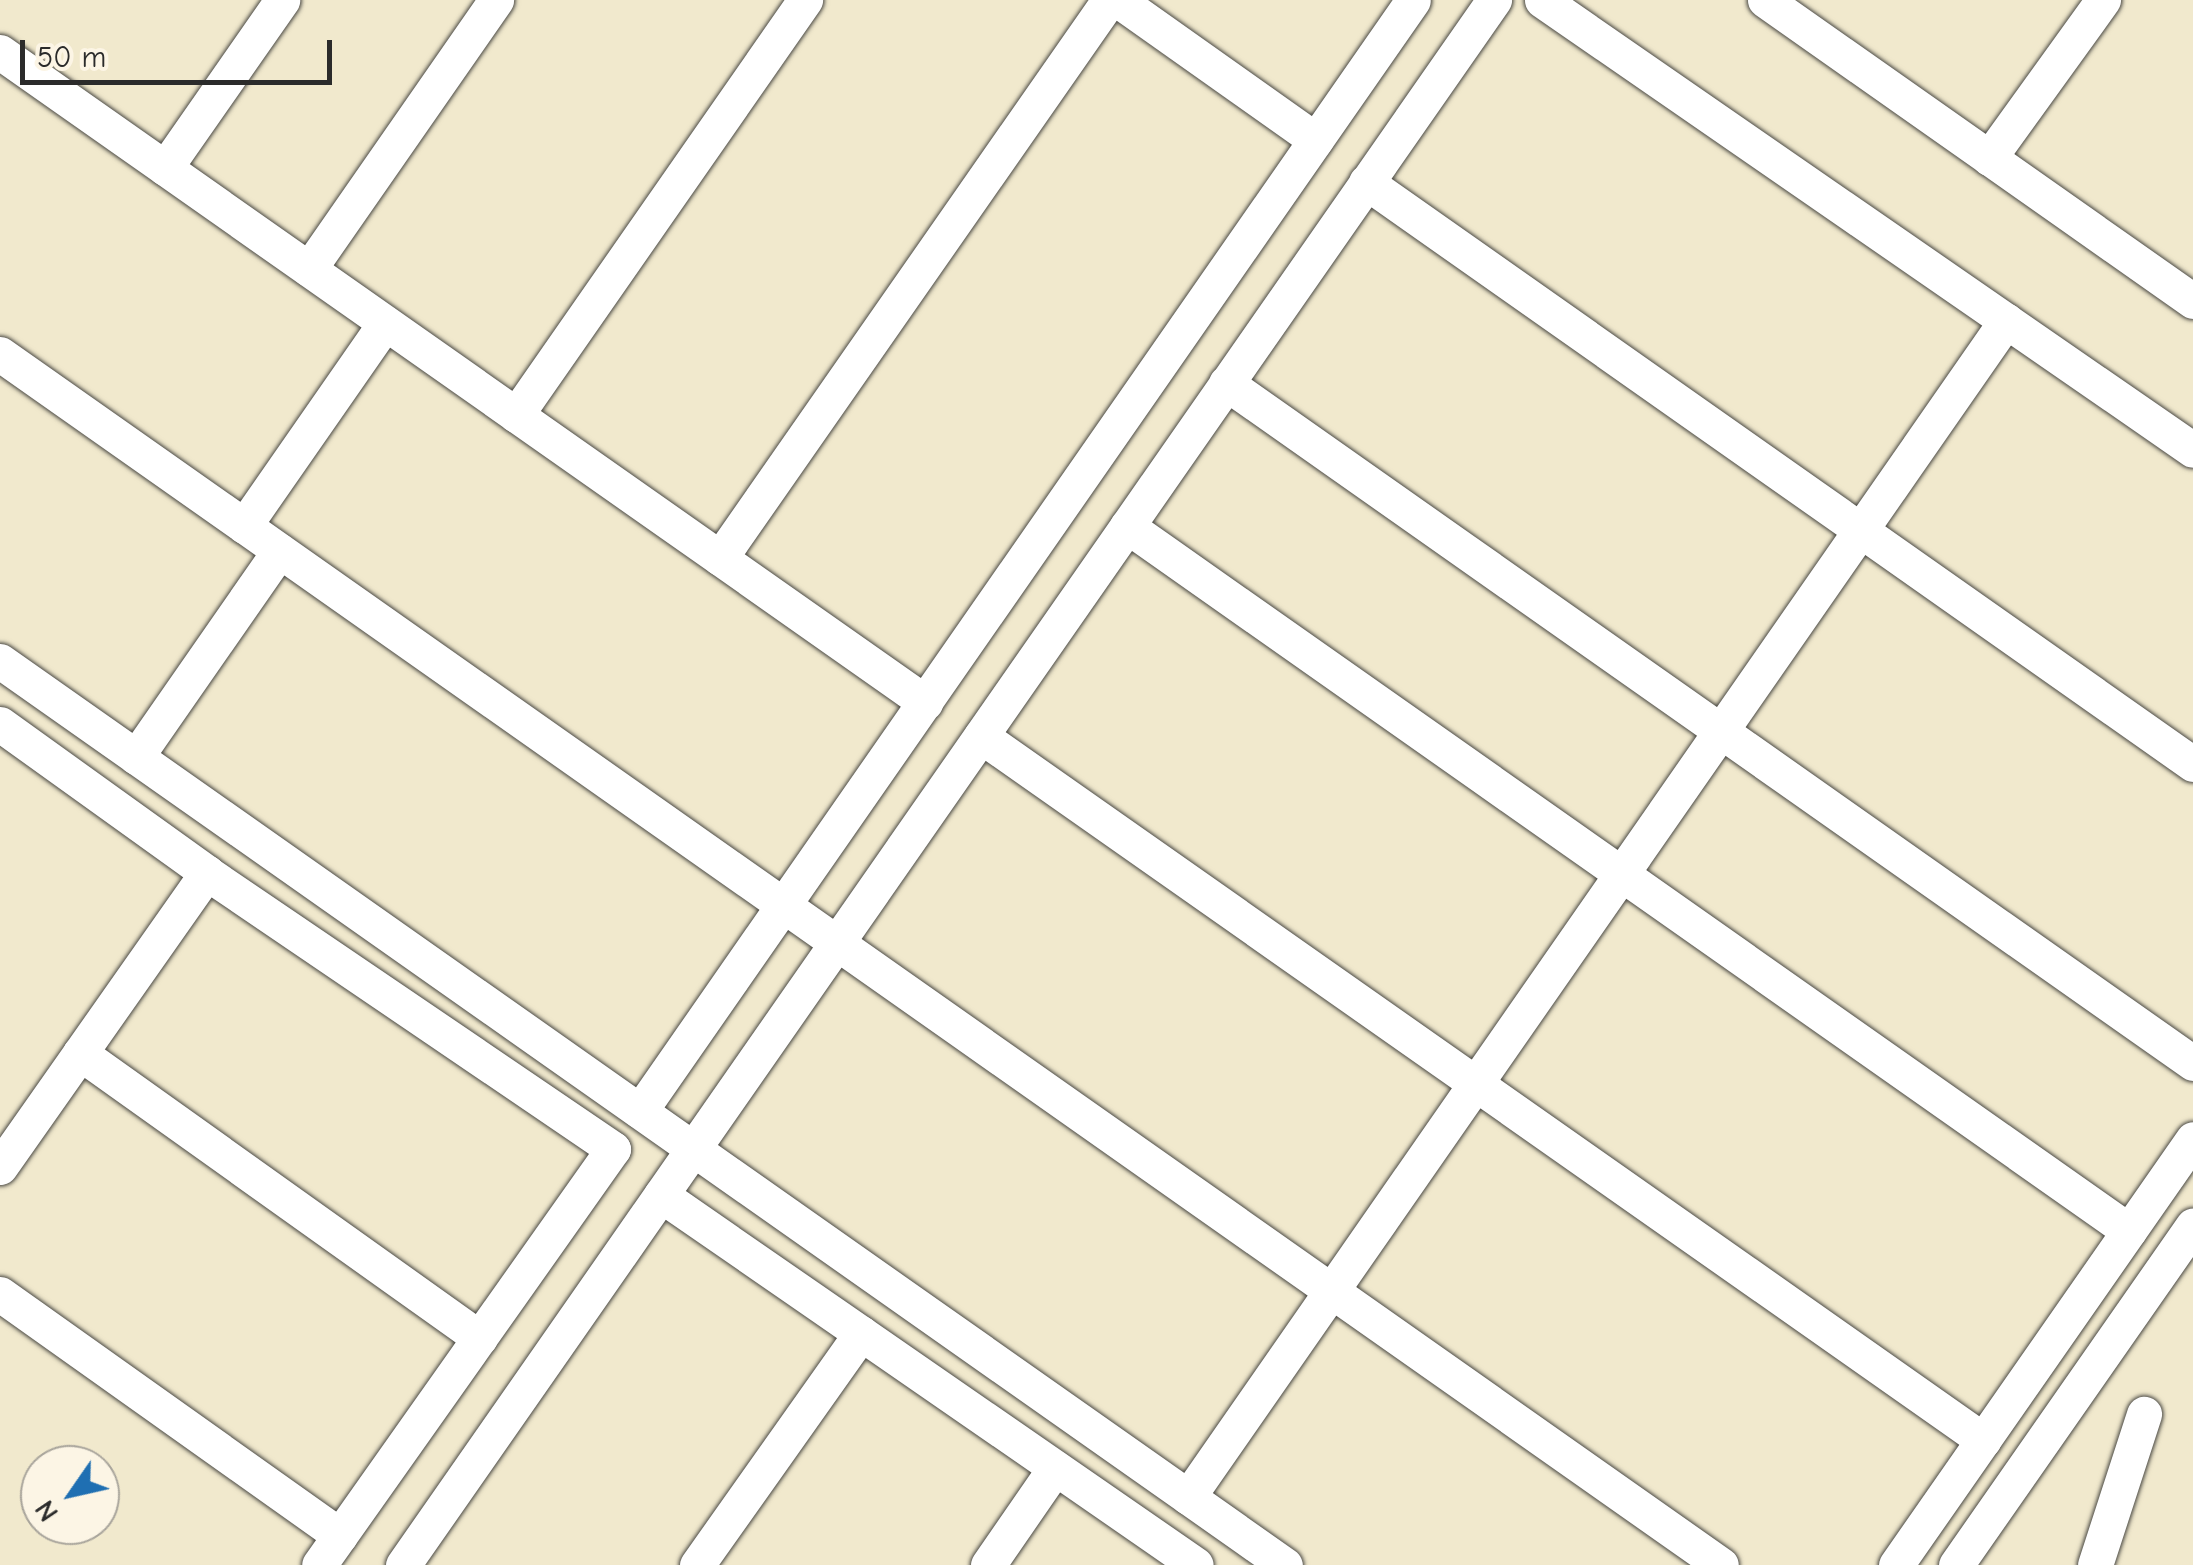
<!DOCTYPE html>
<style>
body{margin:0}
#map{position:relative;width:2193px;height:1565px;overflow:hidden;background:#f1e9cd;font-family:"Comic Neue",sans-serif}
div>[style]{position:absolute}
.roads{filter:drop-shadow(0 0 2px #494843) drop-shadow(0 0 2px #494843)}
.street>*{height:35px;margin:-17.5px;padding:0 17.5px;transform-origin:17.5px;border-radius:17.5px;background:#fff}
span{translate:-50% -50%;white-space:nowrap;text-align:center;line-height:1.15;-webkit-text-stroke:9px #fcf5e5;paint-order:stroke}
.north{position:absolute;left:20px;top:1445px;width:100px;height:100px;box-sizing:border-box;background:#fcf5e5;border:2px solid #a8a49b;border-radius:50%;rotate:236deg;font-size:28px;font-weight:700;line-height:40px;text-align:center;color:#2b2b2b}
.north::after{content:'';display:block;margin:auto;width:35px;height:45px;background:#1f6fb2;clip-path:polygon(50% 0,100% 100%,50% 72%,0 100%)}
.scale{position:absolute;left:20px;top:40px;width:312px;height:45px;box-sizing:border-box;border:5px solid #2b2b2b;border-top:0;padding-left:12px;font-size:30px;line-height:35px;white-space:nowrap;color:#2b2b2b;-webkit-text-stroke:8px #fcf5e5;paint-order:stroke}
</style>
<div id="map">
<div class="roads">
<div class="street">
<div style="left:1118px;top:0;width:242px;rotate:35.3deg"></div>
<div style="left:1542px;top:0;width:791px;rotate:34.65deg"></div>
<div style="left:1765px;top:0;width:523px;rotate:35.12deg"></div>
<div style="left:0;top:52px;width:1131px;rotate:35.1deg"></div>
<div style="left:1989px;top:158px;width:195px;rotate:-54.2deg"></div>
<div style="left:165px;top:168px;width:205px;rotate:-55.1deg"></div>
<div style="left:1366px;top:182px;width:1011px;rotate:35.14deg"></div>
<div style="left:309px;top:269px;width:328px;rotate:-55.2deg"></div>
<div style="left:0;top:354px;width:2104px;rotate:35.13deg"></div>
<div style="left:1226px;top:383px;width:1182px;rotate:35.12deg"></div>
<div style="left:516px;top:415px;width:506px;rotate:-55.15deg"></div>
<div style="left:244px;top:526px;width:247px;rotate:-55.2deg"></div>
<div style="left:1127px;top:526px;width:1225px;rotate:35.13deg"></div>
<div style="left:720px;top:558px;width:680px;rotate:-55.12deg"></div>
<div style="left:0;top:661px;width:1571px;rotate:35.13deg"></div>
<div style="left:0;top:724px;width:255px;rotate:35.7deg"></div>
<div style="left:207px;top:873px;width:491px;rotate:34.2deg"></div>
<div style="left:613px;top:1149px;width:509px;rotate:125.25deg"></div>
<div style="left:981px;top:736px;width:1225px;rotate:35.09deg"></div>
<div style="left:136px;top:757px;width:251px;rotate:-55.2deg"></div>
<div style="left:80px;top:1053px;width:491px;rotate:35.5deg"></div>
<div style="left:640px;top:1111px;width:1353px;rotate:-55.17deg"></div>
<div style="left:0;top:1167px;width:360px;rotate:-54.9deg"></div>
<div style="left:661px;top:1195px;width:650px;rotate:34.67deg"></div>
<div style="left:0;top:1294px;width:417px;rotate:35.4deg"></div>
<div style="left:1188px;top:1497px;width:1433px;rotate:-55.18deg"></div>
<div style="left:403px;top:1565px;width:1908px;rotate:-55.12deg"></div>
<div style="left:697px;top:1565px;width:284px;rotate:-54.7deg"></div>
<div style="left:988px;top:1565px;width:118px;rotate:-55.4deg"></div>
<div style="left:1896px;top:1565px;width:519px;rotate:-55.12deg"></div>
<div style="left:1956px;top:1565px;width:414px;rotate:-55.1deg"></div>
<div style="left:2095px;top:1565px;width:159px;rotate:-72deg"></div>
</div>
</div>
<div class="north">N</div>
<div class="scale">50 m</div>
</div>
